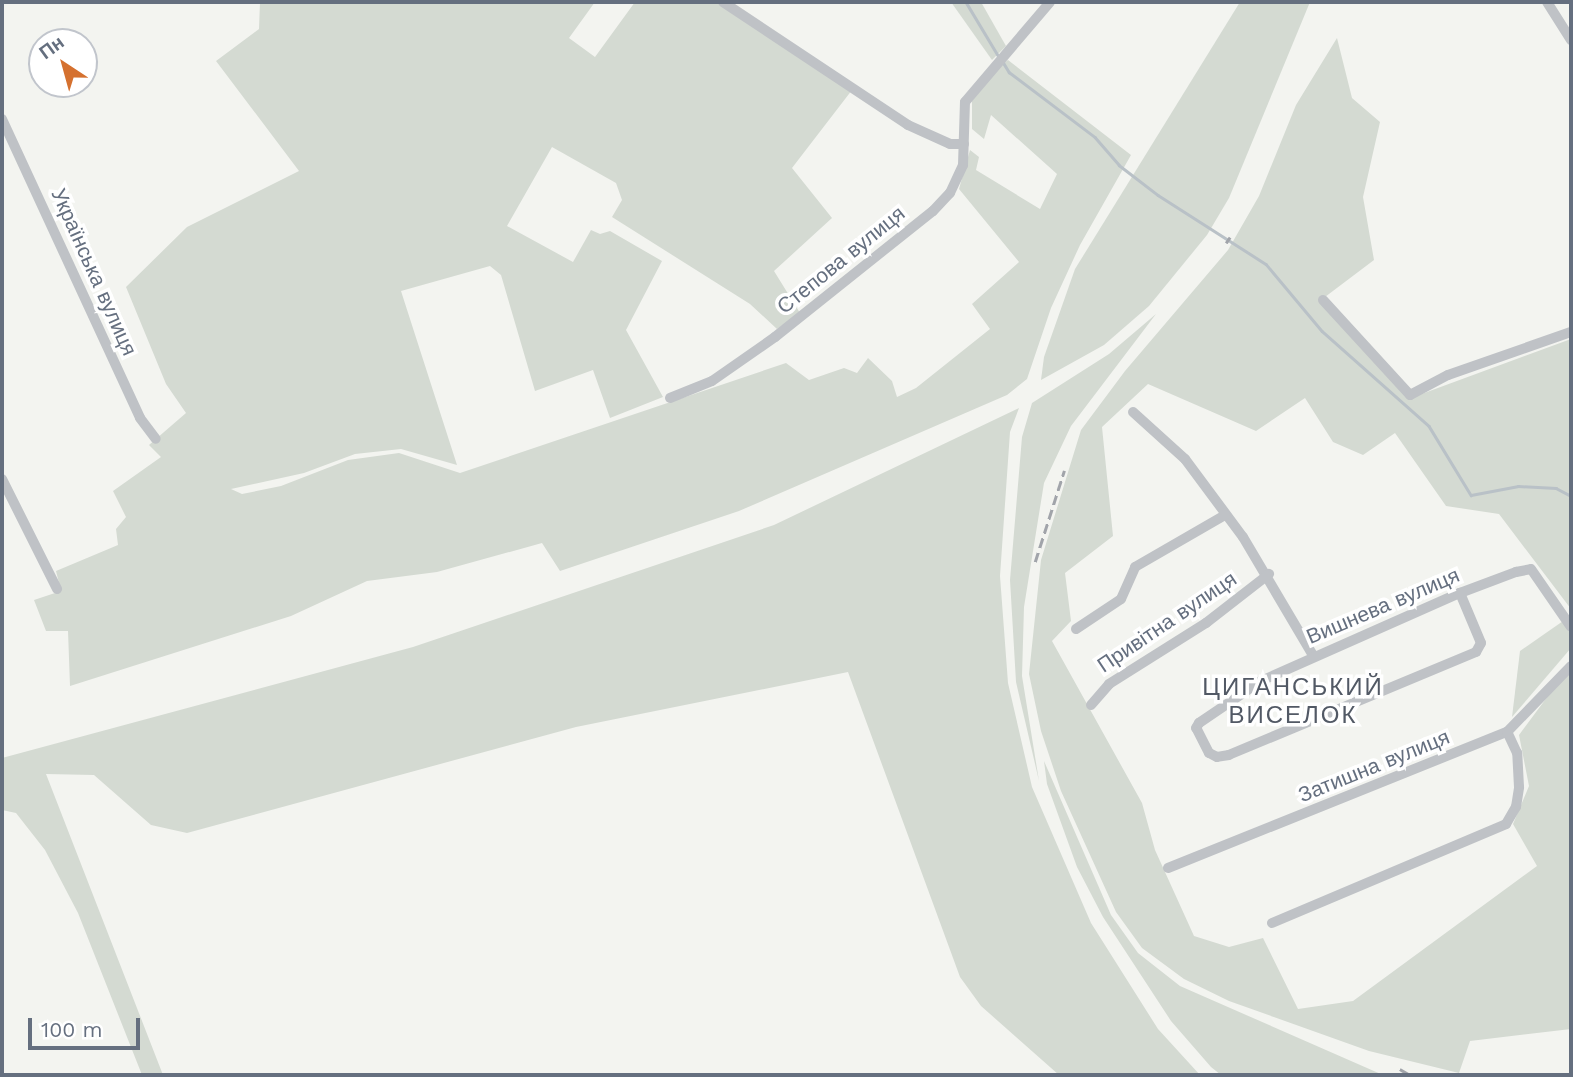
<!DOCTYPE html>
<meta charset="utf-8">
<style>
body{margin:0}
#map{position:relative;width:1573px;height:1077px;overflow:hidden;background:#f3f4f0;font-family:"Work Sans",sans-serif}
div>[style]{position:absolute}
.green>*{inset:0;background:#d4dad2}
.stream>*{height:2.5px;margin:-1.25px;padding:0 1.25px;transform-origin:1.25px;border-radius:1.25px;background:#b9c1c7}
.minor>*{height:10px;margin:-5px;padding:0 5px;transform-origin:5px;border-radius:5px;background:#bfc2c6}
.rail>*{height:2.5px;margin-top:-1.25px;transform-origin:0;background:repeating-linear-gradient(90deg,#a1a4aa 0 10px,transparent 0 15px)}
span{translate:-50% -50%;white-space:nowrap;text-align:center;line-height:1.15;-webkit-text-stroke:7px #fff;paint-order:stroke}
.street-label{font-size:21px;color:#656f7f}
.quarter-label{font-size:24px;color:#525965;letter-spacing:2px}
.frame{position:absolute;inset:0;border:4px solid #656f7f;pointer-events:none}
.north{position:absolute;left:28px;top:28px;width:70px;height:70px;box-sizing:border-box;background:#fff;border:2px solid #c1c5cc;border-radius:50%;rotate:324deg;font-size:19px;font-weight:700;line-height:28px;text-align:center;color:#656f7f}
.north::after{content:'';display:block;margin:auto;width:24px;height:32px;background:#d5712f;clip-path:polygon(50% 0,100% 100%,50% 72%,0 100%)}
.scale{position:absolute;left:28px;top:1018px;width:112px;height:32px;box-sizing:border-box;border:4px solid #656f7f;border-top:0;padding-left:9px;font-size:21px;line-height:24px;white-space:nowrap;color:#656f7f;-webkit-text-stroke:5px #fff;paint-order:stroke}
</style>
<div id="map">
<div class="green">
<div style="clip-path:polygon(260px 2px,595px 2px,569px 38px,595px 57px,635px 2px,717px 2px,852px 90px,792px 168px,832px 218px,774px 271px,800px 313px,777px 329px,750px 304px,612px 217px,622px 200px,616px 183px,552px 147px,507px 226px,573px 262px,591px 230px,600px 234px,610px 231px,662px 261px,626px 330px,663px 397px,610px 418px,593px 370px,535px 391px,501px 275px,490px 266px,401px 291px,457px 465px,401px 449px,355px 454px,304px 473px,231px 489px,242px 494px,281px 486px,348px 460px,399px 453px,460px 473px,786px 363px,809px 380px,844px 368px,857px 373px,868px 358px,892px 381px,897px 397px,916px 388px,990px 329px,972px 304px,1019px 262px,959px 189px,970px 150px,979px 157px,976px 170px,1040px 209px,1057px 174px,991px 115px,984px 139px,972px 129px,972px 101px,991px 73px,1008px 60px,1131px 155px,1080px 245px,1051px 308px,1027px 379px,1007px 395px,739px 511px,560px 571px,542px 543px,437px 572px,367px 581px,291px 616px,70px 686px,68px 631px,46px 631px,34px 600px,61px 591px,56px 571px,118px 545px,116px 529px,126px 517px,113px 491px,161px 457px,149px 445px,186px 413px,166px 384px,126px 287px,187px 227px,299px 171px,216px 61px,259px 29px)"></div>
<div style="clip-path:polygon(951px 2px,981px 2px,1006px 46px,992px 60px)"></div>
<div style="clip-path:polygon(1240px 2px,1310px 2px,1229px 198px,1207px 235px,1149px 306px,1104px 345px,1041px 380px,1044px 357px,1075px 269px)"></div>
<div style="clip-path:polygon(1337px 38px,1352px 98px,1380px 122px,1363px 197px,1374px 260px,1321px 300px,1408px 399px,1571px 339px,1571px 609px,1499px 514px,1446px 506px,1395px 433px,1363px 455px,1333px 442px,1305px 398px,1256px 431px,1148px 384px,1102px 427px,1113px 536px,1065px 573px,1071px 621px,1052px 641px,1142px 803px,1155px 850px,1194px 936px,1229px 947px,1263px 938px,1298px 1009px,1353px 1001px,1537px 866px,1513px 824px,1529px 786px,1519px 735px,1571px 665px,1571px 1029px,1470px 1041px,1459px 1073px,1369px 1051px,1229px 1001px,1184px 979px,1142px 948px,1116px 912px,1061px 791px,1041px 731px,1029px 674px,1041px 560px,1081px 430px,1125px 371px,1228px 250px,1259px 196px,1296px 105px)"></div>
<div style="clip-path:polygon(1156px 314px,1071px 426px,1044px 483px,1024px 607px,1022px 676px,1039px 781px,1016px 682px,1010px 580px,1022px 437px,1032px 403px,1109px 354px)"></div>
<div style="clip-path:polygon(1019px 408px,1010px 432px,1000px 576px,1008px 683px,1032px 787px,1091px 923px,1158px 1029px,1200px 1075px,1059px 1075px,981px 1006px,960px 977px,848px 672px,576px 727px,187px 833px,151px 825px,94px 775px,46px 774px,163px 1075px,142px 1075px,78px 913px,45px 850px,16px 813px,2px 810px,2px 758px,413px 647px,774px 525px)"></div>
<div style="clip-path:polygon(1566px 619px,1571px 625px,1571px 648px,1512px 717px,1520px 651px)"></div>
<div style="clip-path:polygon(1044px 761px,1111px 915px,1138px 953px,1180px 986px,1383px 1075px,1221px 1075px,1211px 1067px,1171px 1021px,1103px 917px,1077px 867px,1047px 784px)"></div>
</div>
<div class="stream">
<div style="left:966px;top:2px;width:64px;rotate:59deg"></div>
<div style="left:1003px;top:62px;width:12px;rotate:59deg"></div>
<div style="left:1009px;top:72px;width:108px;rotate:37.1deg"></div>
<div style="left:1095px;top:137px;width:37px;rotate:49deg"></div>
<div style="left:1119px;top:165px;width:49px;rotate:37.6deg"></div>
<div style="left:1158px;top:195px;width:128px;rotate:32.6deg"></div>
<div style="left:1266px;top:264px;width:87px;rotate:50.1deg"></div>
<div style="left:1322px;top:331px;width:143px;rotate:41.6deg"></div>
<div style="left:1429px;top:426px;width:81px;rotate:58.7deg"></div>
<div style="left:1471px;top:495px;width:48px;rotate:-10.8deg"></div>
<div style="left:1518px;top:486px;width:38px;rotate:3deg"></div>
<div style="left:1556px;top:488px;width:17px;rotate:28deg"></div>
</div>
<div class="minor">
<div style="left:723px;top:2px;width:222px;rotate:33.6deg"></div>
<div style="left:908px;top:125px;width:46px;rotate:24.3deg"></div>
<div style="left:950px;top:144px;width:14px"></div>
<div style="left:1547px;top:2px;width:45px;rotate:57.7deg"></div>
<div style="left:2px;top:119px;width:329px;rotate:65.2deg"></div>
<div style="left:140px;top:418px;width:26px;rotate:53deg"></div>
<div style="left:1323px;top:300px;width:129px;rotate:47.5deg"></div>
<div style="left:1410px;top:395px;width:43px;rotate:-27.8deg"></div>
<div style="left:1448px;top:375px;width:130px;rotate:-19.3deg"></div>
<div style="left:670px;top:398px;width:45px;rotate:-22deg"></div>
<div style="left:712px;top:381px;width:77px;rotate:-34.9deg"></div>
<div style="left:775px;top:337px;width:202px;rotate:-38.6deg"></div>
<div style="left:933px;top:211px;width:25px;rotate:-47deg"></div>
<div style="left:950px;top:193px;width:31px;rotate:-65deg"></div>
<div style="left:963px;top:165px;width:63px;rotate:-88.2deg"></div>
<div style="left:965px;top:102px;width:131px;rotate:-49.6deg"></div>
<div style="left:1133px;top:412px;width:70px;rotate:42.1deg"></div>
<div style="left:1185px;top:459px;width:97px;rotate:53.4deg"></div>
<div style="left:1243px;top:537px;width:139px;rotate:59.4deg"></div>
<div style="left:2px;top:479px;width:123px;rotate:63.4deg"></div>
<div style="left:1460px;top:593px;width:54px;rotate:67.2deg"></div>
<div style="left:1481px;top:643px;width:10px;rotate:119deg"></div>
<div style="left:1476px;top:652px;width:268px;rotate:157.4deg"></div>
<div style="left:1229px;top:755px;width:12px;rotate:171deg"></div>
<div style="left:1217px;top:757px;width:9px;rotate:-153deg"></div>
<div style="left:1209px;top:753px;width:28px;rotate:-117deg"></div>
<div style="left:1196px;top:728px;width:6px;rotate:-59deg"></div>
<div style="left:1199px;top:723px;width:75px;rotate:-34.1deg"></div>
<div style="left:1261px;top:681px;width:218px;rotate:-23.9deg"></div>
<div style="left:1460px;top:593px;width:60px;rotate:-20.6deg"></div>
<div style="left:1516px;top:572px;width:15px;rotate:-11deg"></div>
<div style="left:1531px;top:569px;width:70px;rotate:55.4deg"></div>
<div style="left:1076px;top:629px;width:54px;rotate:-33.7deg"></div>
<div style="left:1121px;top:599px;width:35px;rotate:-66deg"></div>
<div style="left:1135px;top:567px;width:104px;rotate:-30deg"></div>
<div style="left:1091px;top:705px;width:28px;rotate:-49deg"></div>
<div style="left:1109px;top:684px;width:115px;rotate:-32.2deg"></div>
<div style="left:1206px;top:623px;width:80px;rotate:-37.9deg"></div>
<div style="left:1168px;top:868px;width:365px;rotate:-21.9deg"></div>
<div style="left:1507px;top:732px;width:92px;rotate:-45.9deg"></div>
<div style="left:1272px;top:923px;width:254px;rotate:-22.9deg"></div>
<div style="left:1506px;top:824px;width:20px;rotate:-60deg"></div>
<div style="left:1516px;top:807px;width:20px;rotate:-81deg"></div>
<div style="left:1519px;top:787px;width:34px;rotate:-93deg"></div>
<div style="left:1517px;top:753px;width:23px;rotate:-115deg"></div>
</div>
<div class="rail">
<div style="left:1226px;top:243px;width:7px;rotate:-56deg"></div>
<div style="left:1035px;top:562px;width:96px;rotate:-72.3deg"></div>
<div style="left:1400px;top:1069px;width:12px;rotate:31deg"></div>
</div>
<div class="street-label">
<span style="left:841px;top:260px;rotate:-39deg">Степова вулиця</span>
<span style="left:94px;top:272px;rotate:66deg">Українська вулиця</span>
<span style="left:1383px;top:606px;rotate:-23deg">Вишнева вулиця</span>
<span style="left:1167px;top:622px;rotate:-34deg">Привітна вулиця</span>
<span style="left:1374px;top:766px;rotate:-22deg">Затишна вулиця</span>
</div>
<div class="quarter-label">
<span style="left:1293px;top:702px">ЦИГАНСЬКИЙ<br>ВИСЕЛОК</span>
</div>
<div class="frame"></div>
<div class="north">Пн</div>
<div class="scale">100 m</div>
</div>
